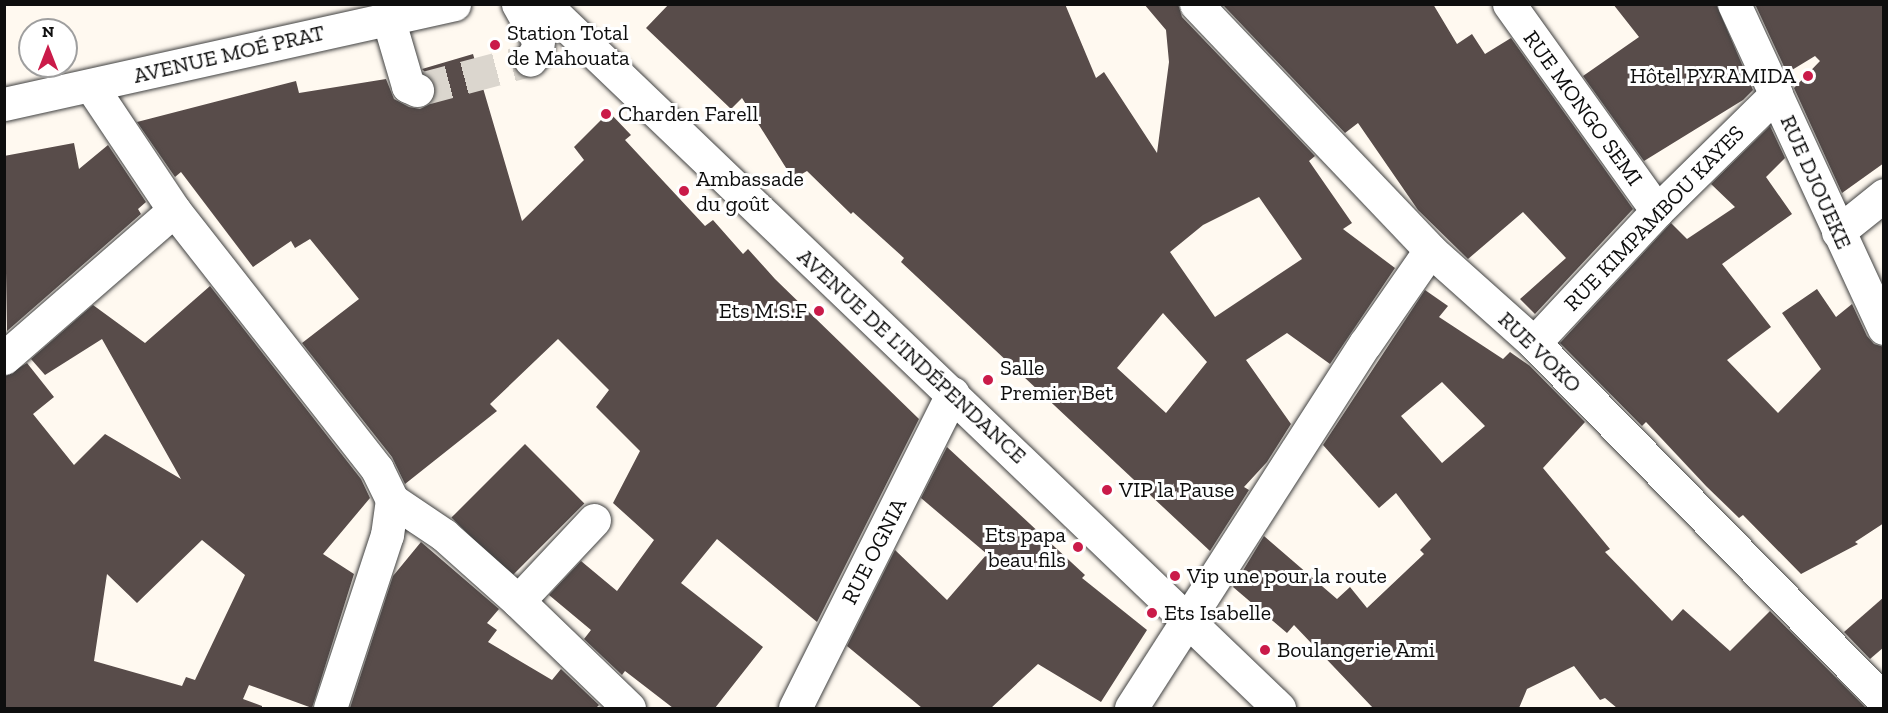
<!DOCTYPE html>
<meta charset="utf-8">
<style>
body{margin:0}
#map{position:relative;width:1888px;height:713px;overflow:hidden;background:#fff9f0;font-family:"Zilla Slab",serif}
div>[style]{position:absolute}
.building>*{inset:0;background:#584c4a;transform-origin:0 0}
.minor-tunnel>*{height:33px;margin-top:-16.5px;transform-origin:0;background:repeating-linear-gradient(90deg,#dbd6ce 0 33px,transparent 0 49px)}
.roads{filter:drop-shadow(0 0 2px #414141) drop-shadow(0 0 2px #414141)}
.minor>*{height:33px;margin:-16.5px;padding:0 16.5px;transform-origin:16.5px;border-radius:16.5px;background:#fff}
.dots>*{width:16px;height:16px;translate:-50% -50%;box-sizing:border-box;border:3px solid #fff;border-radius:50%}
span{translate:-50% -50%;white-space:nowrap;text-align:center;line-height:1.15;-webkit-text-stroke:6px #fff;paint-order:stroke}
.poi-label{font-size:22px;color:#0e0e0e}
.left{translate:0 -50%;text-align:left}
.right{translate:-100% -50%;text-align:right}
.street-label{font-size:22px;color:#0e0e0e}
.frame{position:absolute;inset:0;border:6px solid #0e0e0e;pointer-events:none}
.north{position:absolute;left:18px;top:18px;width:60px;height:60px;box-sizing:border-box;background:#fff;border:2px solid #9f9f9f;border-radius:50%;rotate:0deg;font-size:16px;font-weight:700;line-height:24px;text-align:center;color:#0e0e0e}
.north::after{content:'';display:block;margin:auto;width:21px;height:27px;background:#ca1b49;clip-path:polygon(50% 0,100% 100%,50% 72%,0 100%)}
</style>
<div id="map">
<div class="building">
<div style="clip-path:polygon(evenodd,669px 4px,1065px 4px,1096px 78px,1104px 72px,1157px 153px,1169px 62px,1166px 30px,1144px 4px,1178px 4px,1182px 17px,1315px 156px,1309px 161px,1352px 223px,1343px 229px,1395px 268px,1330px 364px,1287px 333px,1246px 360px,1291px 424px,1267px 462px,1244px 487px,1249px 490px,1210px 551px,901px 262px,904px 258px,853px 212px,851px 214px,807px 171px,793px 179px,742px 98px,731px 109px,646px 28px,669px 4px,1259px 197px,1302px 259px,1215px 317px,1170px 252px,1203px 225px,1259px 197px,669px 4px,1163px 313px,1207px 362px,1166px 413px,1117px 368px,1163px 313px)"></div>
<div style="clip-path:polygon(1227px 4px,1433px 4px,1457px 44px,1472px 34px,1485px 54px,1511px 38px,1633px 209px,1535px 314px,1520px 299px,1566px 258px,1523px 212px,1468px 259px,1418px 210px,1358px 123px,1345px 133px,1224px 6px)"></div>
<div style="clip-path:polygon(1613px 4px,1716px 4px,1753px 90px,1743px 100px,1644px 161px,1583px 76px,1639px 37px)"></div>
<div style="clip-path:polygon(1755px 4px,1884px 4px,1884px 163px,1842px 193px,1794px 88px,1820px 61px,1815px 56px,1787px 73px)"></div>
<div style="clip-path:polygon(473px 54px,522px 221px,584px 160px,574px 147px,609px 112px,631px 135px,625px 140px,705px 226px,713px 220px,743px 254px,748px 249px,775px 279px,919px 419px,817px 622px,717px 539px,681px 583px,763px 647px,715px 708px,673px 708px,625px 671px,622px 675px,584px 639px,591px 630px,549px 595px,581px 561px,617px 591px,654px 540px,613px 503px,640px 451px,596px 407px,609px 390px,558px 339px,490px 404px,497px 411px,405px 484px,392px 457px,302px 343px,359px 299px,310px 239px,295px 248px,291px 241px,253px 267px,181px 172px,175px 177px,137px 122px,296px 81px,299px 93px,386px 79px,394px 99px,409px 107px,420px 109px,428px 105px,434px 98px,436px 89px,432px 79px,422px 69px)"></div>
<div style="clip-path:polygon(1770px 126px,1785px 158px,1766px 177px,1792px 214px,1722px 264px,1771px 327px,1727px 360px,1778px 413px,1821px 369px,1782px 313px,1817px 289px,1836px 317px,1852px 304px,1867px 336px,1874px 344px,1884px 347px,1884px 523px,1855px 542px,1858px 544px,1801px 574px,1743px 515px,1739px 518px,1706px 486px,1646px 422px,1642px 426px,1560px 343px,1671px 223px,1687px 239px,1735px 207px,1711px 184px)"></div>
<div style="clip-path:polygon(74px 143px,79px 169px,108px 145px,146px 202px,138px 209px,141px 214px,7px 331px,4px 156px)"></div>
<div style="clip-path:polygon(evenodd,210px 286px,361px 479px,370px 498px,323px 554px,354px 574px,312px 708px,249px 685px,243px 699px,262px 706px,262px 708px,4px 708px,4px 377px,27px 363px,54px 397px,33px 414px,74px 465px,105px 434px,181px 479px,102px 339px,45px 375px,31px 359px,93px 305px,145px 343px,210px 286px,202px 540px,245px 575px,195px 680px,186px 677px,182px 686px,94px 661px,107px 574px,137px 603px,202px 540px)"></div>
<div style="clip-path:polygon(evenodd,1425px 290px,1448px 306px,1439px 317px,1503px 359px,1510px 352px,1530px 366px,1527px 363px,1585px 422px,1543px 468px,1610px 549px,1605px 552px,1672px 621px,1683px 609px,1730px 651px,1770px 611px,1866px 708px,1617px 708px,1605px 698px,1600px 700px,1574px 666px,1527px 689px,1519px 708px,1373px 708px,1294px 625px,1287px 633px,1233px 587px,1264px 536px,1337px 599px,1350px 587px,1367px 608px,1424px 554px,1420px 550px,1431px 539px,1396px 493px,1379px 508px,1323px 445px,1425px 290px,1442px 382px,1485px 426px,1442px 463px,1401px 416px,1442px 382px)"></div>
<div style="left:525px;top:444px;width:84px;height:104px;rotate:45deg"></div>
<div style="clip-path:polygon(947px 447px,1085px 575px,1082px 578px,1147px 630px,1101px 702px,1038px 664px,991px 708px,922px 708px,847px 646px,895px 550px,947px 600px,987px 554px,921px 498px)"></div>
<div style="clip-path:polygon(421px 542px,499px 609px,487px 623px,497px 630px,488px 642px,552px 680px,561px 669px,599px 705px,597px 707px,599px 708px,350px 708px,393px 576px)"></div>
<div style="clip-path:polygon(1884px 597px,1884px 647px,1870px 659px,1844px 632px)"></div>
</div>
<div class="minor-tunnel">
<div style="left:417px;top:90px;width:117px;rotate:-14.9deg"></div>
</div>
<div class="roads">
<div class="minor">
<div style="left:518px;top:4px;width:41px;rotate:60.9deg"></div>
<div style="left:538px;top:40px;width:11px;rotate:95deg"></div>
<div style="left:537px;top:51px;width:11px;rotate:128deg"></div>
<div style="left:544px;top:4px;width:1018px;rotate:43.77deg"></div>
<div style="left:1196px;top:4px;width:340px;rotate:46.4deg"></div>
<div style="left:1430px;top:250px;width:140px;rotate:41.8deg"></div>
<div style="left:1534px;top:343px;width:500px;rotate:45.6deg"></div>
<div style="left:1509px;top:4px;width:254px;rotate:54.4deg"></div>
<div style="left:1734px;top:4px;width:357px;rotate:65.2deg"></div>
<div style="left:388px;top:18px;width:71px;rotate:73.6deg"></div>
<div style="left:408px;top:86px;width:10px;rotate:24deg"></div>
<div style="left:91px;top:86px;width:149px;rotate:56.2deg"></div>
<div style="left:174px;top:210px;width:329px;rotate:51.9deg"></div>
<div style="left:377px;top:469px;width:34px;rotate:64deg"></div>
<div style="left:392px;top:500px;width:63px;rotate:33.9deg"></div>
<div style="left:444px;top:535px;width:99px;rotate:41.7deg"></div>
<div style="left:518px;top:601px;width:154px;rotate:43.9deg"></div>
<div style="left:4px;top:104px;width:461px;rotate:-12.5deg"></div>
<div style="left:1838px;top:232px;width:59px;rotate:-38.8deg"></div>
<div style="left:1534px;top:343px;width:180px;rotate:-47deg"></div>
<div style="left:1657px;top:211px;width:167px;rotate:-44.5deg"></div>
<div style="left:4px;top:358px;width:225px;rotate:-41deg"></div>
<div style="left:518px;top:601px;width:111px;rotate:-46.8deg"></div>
<div style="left:330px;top:708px;width:182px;rotate:-71.8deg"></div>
<div style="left:387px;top:535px;width:35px;rotate:-82deg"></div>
<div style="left:795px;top:708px;width:352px;rotate:-63.4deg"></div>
<div style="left:1131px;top:708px;width:433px;rotate:-57.3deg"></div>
<div style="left:1365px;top:344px;width:114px;rotate:-55.3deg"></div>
</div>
</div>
<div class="dots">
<div style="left:495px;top:45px;background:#ca1b49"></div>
<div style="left:1808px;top:76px;background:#ca1b49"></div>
<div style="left:606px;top:114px;background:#ca1b49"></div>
<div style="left:684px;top:191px;background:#ca1b49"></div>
<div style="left:819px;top:311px;background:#ca1b49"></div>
<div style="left:988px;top:380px;background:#ca1b49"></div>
<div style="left:1107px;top:490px;background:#ca1b49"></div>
<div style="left:1078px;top:547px;background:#ca1b49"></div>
<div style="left:1175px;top:576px;background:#ca1b49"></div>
<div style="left:1152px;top:613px;background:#ca1b49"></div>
<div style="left:1265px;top:650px;background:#ca1b49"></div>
</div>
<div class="poi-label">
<span class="left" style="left:507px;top:45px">Station Total<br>de Mahouata</span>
<span class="right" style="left:1796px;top:76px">Hôtel PYRAMIDA</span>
<span class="left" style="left:618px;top:114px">Charden Farell</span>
<span class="left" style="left:696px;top:191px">Ambassade<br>du goût</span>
<span class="right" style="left:807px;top:311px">Ets M.S.F</span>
<span class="left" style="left:1000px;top:380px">Salle<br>Premier Bet</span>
<span class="left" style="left:1119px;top:490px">VIP la Pause</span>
<span class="right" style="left:1066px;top:547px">Ets papa<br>beau fils</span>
<span class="left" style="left:1187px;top:576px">Vip une pour la route</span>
<span class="left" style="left:1164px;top:613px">Ets Isabelle</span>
<span class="left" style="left:1277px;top:650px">Boulangerie Ami</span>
</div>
<div class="street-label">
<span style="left:229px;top:54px;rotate:-13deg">AVENUE MOÉ PRAT</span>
<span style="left:1583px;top:108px;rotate:54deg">RUE MONGO SEMI</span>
<span style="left:1816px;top:182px;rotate:66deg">RUE DJOUEKE</span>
<span style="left:1654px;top:218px;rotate:-46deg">RUE KIMPAMBOU KAYES</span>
<span style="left:1540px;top:352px;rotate:44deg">RUE VOKO</span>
<span style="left:912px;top:356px;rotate:43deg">AVENUE DE L'INDÉPENDANCE</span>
<span style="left:874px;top:551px;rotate:-63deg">RUE OGNIA</span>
</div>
<div class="frame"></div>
<div class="north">N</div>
</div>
